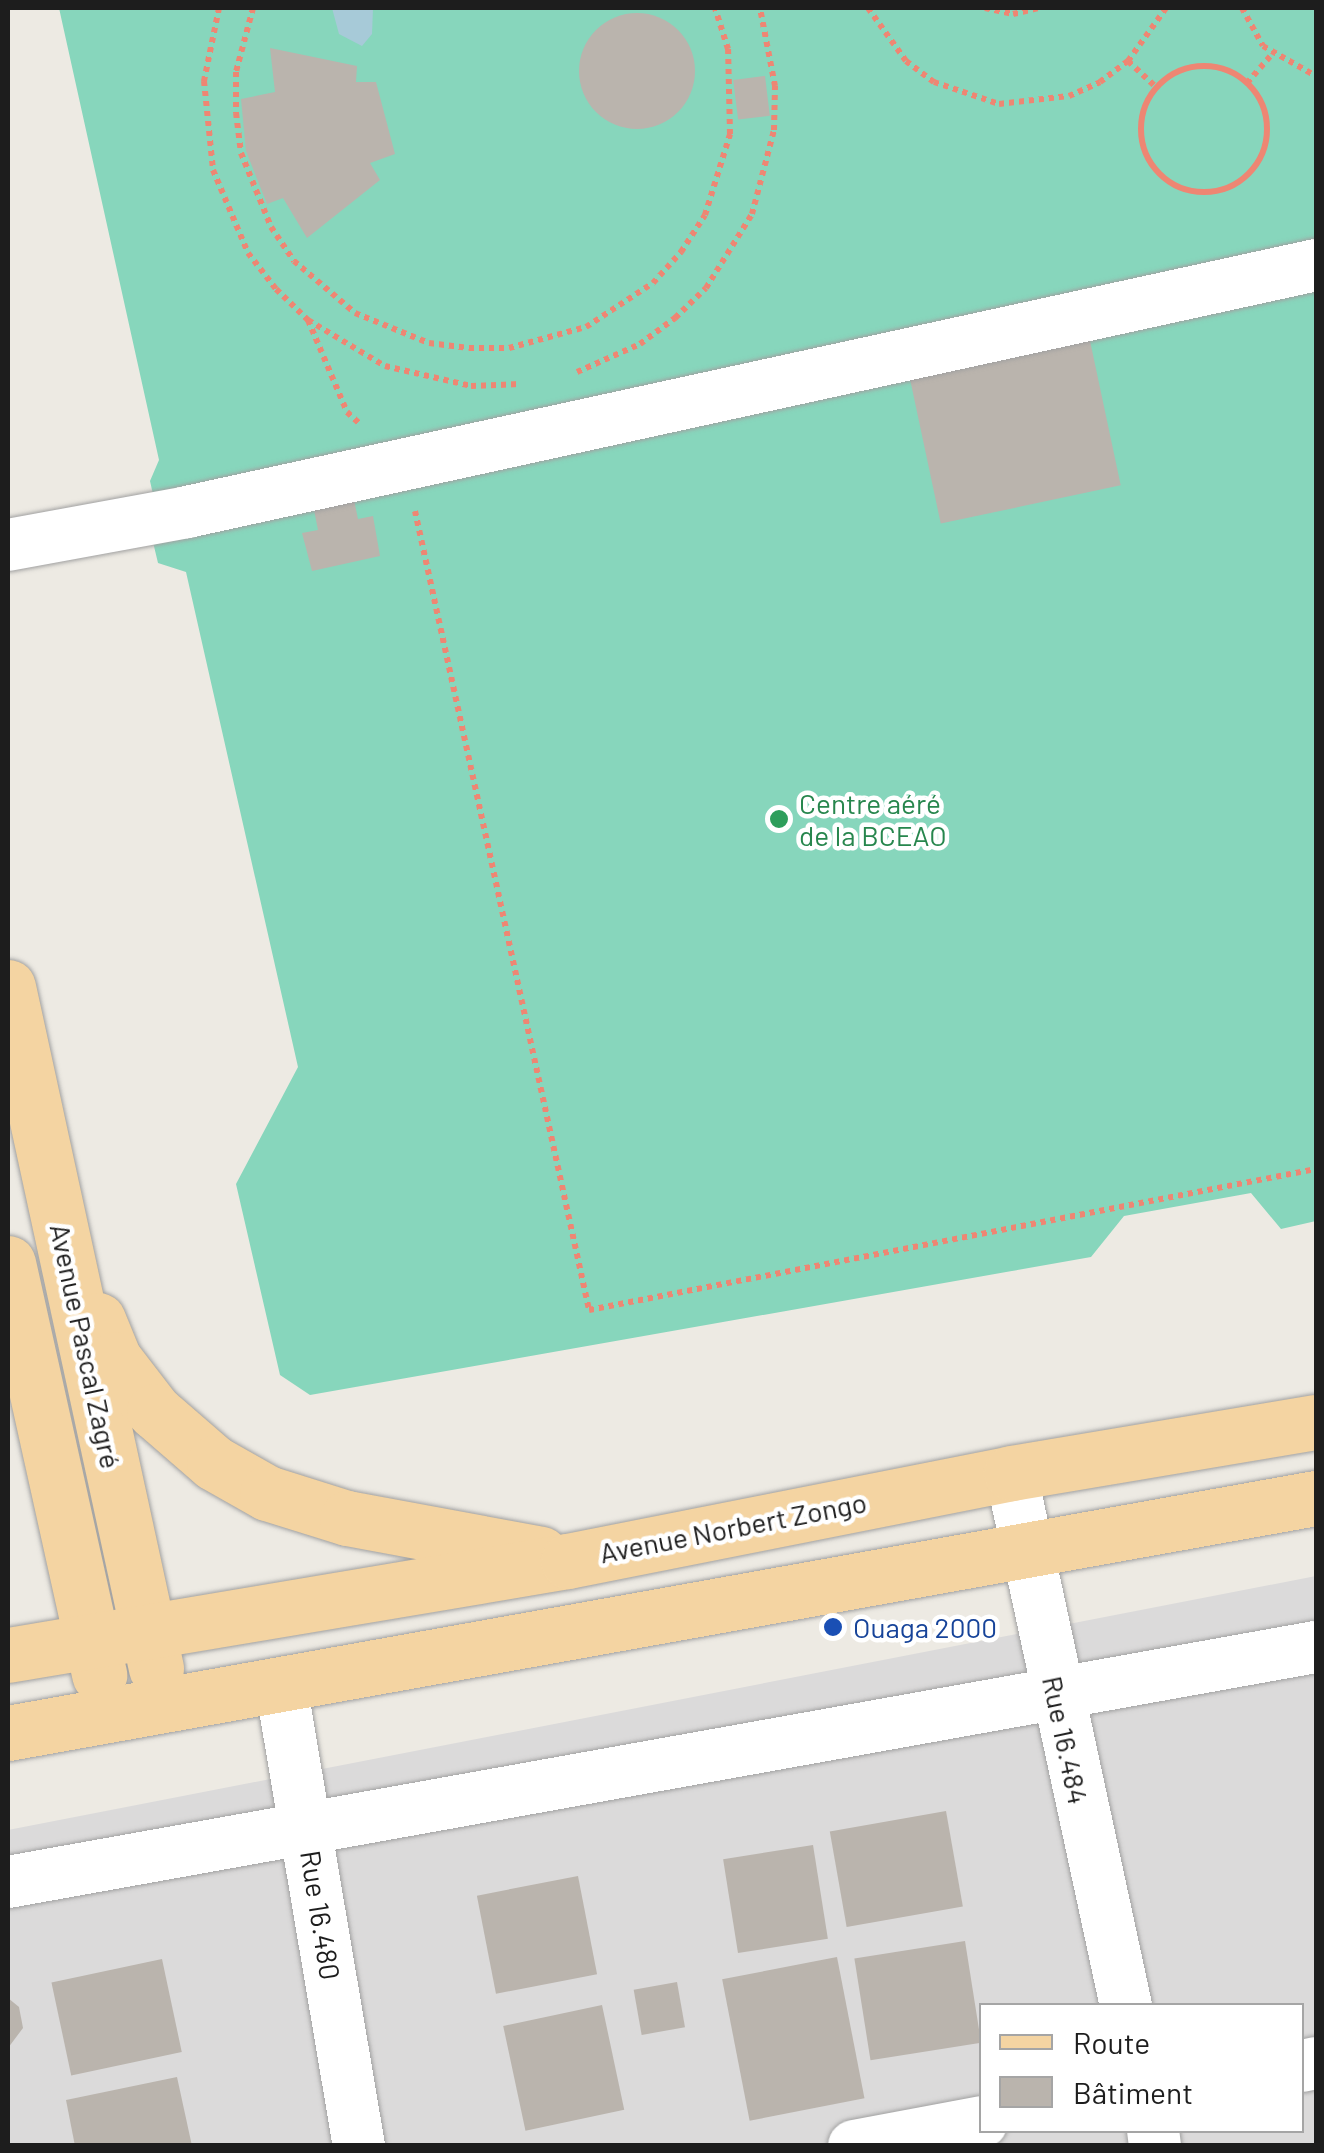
<!DOCTYPE html>
<meta charset="utf-8">
<style>
body{margin:0}
#map{position:relative;width:1324px;height:2153px;overflow:hidden;background:#edeae3;font-family:Barlow,sans-serif}
div>[style]{position:absolute}
.residential>*{inset:0;background:#dbdada}
.pitch>*{inset:0;background:#87d6bc}
.water>*{inset:0;background:#a7cad8}
.building>*{inset:0;background:#bab4ad;transform-origin:0 0}
.round{border-radius:50%}
.path>*{height:6px;margin-top:-3px;transform-origin:0;background:repeating-linear-gradient(90deg,#ee8673 0 5px,transparent 0 10px)}
.path>.ring{margin:-3px;padding:0;box-sizing:content-box;background:none;border:6px solid #ee8673;border-radius:50%}
.roads{filter:drop-shadow(0 0 2px #a1a1a1) drop-shadow(0 0 2px #a1a1a1)}
.minor>*{height:52px;margin:-26px;padding:0 26px;transform-origin:26px;border-radius:26px;background:#fff}
.major>*{height:55px;margin:-27.5px;padding:0 27.5px;transform-origin:27.5px;border-radius:27.5px;background:#f4d4a2}
.dots>*{width:28px;height:28px;translate:-50% -50%;box-sizing:border-box;border:5px solid #fff;border-radius:50%}
span{translate:-50% -50%;white-space:nowrap;text-align:center;line-height:1.15;-webkit-text-stroke:9px #fff;paint-order:stroke}
.leisure-label{font-size:28px;color:#27864d}
.left{translate:0 -50%;text-align:left}
.street-label{font-size:28px;color:#1d1d1d}
.transit-label{font-size:28px;color:#164399}
.frame{position:absolute;inset:0;border:10px solid #1d1d1d;pointer-events:none}
.legend{position:absolute;left:979px;top:2003px;width:325px;height:130px;box-sizing:border-box;background:#fff;border:2px solid #a5a5a5;margin:0;padding:12px 18px;list-style:none;font-size:30px;color:#1d1d1d}
.legend li{display:flex;align-items:center;gap:20px;height:50px}
.legend b{width:50px;border:2px solid #a5a5a5}
</style>
<div id="map">
<div class="residential">
<div style="clip-path:polygon(evenodd,1316px 1576px,1316px 2145px,8px 2146px,8px 1830px,1316px 1576px,982px 2006px,1302px 2006px,1302px 2130px,982px 2130px,982px 2006px)"></div>
</div>
<div class="pitch">
<div style="clip-path:polygon(59px 8px,1316px 8px,1316px 1221px,1281px 1229px,1251px 1193px,1124px 1216px,1091px 1257px,310px 1395px,280px 1375px,236px 1184px,298px 1067px,186px 572px,158px 563px,152px 538px,162px 534px,150px 481px,159px 460px)"></div>
</div>
<div class="water">
<div style="clip-path:polygon(332px 8px,373px 8px,372px 34px,362px 46px,339px 34px)"></div>
</div>
<div class="building">
<div class="round" style="left:579px;top:13px;width:116px;height:116px"></div>
<div style="clip-path:polygon(270px 48px,357px 66px,356px 82px,376px 82px,395px 154px,370px 163px,380px 180px,307px 238px,283px 198px,267px 204px,246px 151px,241px 99px,275px 92px)"></div>
<div style="left:765px;top:76px;width:40px;height:32px;rotate:83deg"></div>
<div style="left:1086px;top:322px;width:167px;height:184px;rotate:78deg"></div>
<div style="clip-path:polygon(353px 495px,358px 519px,373px 516px,380px 556px,312px 571px,302px 533px,318px 530px,313px 505px)"></div>
<div style="left:946px;top:1811px;width:97px;height:118px;rotate:80deg"></div>
<div style="left:813px;top:1845px;width:95px;height:91px;rotate:81deg"></div>
<div style="left:578px;top:1876px;width:100px;height:103px;rotate:79deg"></div>
<div style="left:965px;top:1941px;width:103px;height:112px;rotate:81deg"></div>
<div style="left:837px;top:1957px;width:144px;height:117px;rotate:79deg"></div>
<div style="left:162px;top:1959px;width:95px;height:113px;rotate:78deg"></div>
<div style="left:677px;top:1982px;width:46px;height:44px;rotate:80deg"></div>
<div style="clip-path:polygon(8px 1998px,19px 2007px,23px 2028px,8px 2048px)"></div>
<div style="left:602px;top:2005px;width:107px;height:101px;rotate:78deg"></div>
<div style="clip-path:polygon(177px 2077px,192px 2146px,75px 2146px,66px 2100px)"></div>
</div>
<div class="path">
<div style="left:219px;top:8px;width:75px;rotate:101.6deg"></div>
<div style="left:204px;top:81px;width:89px;rotate:84.2deg"></div>
<div style="left:213px;top:170px;width:90px;rotate:67.1deg"></div>
<div style="left:248px;top:253px;width:46px;rotate:52.1deg"></div>
<div style="left:276px;top:289px;width:45px;rotate:44.1deg"></div>
<div style="left:308px;top:320px;width:90px;rotate:30.9deg"></div>
<div style="left:385px;top:366px;width:88px;rotate:13.1deg"></div>
<div style="left:471px;top:386px;width:49px;rotate:-2.3deg"></div>
<div style="left:253px;top:8px;width:66px;rotate:104.9deg"></div>
<div style="left:236px;top:72px;width:41px;rotate:90deg"></div>
<div style="left:236px;top:113px;width:40px;rotate:82.9deg"></div>
<div style="left:241px;top:153px;width:80px;rotate:67.9deg"></div>
<div style="left:271px;top:227px;width:41px;rotate:55.9deg"></div>
<div style="left:294px;top:261px;width:80px;rotate:40.4deg"></div>
<div style="left:355px;top:313px;width:80px;rotate:22.1deg"></div>
<div style="left:429px;top:343px;width:40px;rotate:7.1deg"></div>
<div style="left:469px;top:348px;width:40px"></div>
<div style="left:509px;top:348px;width:80px;rotate:-15.3deg"></div>
<div style="left:586px;top:327px;width:80px;rotate:-33.3deg"></div>
<div style="left:653px;top:283px;width:42px;rotate:-47.9deg"></div>
<div style="left:681px;top:252px;width:44px;rotate:-57deg"></div>
<div style="left:705px;top:215px;width:85px;rotate:-72.8deg"></div>
<div style="left:730px;top:134px;width:85px;rotate:-91.3deg"></div>
<div style="left:728px;top:49px;width:43px;rotate:-107.6deg"></div>
<div style="left:868px;top:8px;width:65px;rotate:54.4deg"></div>
<div style="left:906px;top:61px;width:35px;rotate:37deg"></div>
<div style="left:934px;top:82px;width:69px;rotate:18.7deg"></div>
<div style="left:999px;top:104px;width:70px;rotate:-6.5deg"></div>
<div style="left:1069px;top:96px;width:34px;rotate:-24deg"></div>
<div style="left:1100px;top:82px;width:35px;rotate:-37deg"></div>
<div style="left:1128px;top:61px;width:65px;rotate:-54.4deg"></div>
<div style="left:985px;top:8px;width:29px;rotate:12deg"></div>
<div style="left:1013px;top:14px;width:26px;rotate:-13deg"></div>
<div style="left:1242px;top:8px;width:43px;rotate:61.1deg"></div>
<div style="left:1263px;top:46px;width:61px;rotate:29.5deg"></div>
<div style="left:1128px;top:61px;width:40px;rotate:43deg"></div>
<div class="ring" style="left:1141px;top:66px;width:120px;height:120px"></div>
<div style="left:1247px;top:83px;width:38px;rotate:-49deg"></div>
<div style="left:308px;top:320px;width:100px;rotate:67deg"></div>
<div style="left:347px;top:412px;width:18px;rotate:43deg"></div>
<div style="left:577px;top:372px;width:69px;rotate:-24deg"></div>
<div style="left:640px;top:344px;width:44px;rotate:-36.6deg"></div>
<div style="left:675px;top:318px;width:43px;rotate:-44.1deg"></div>
<div style="left:706px;top:288px;width:87px;rotate:-58.1deg"></div>
<div style="left:752px;top:214px;width:87px;rotate:-75.3deg"></div>
<div style="left:774px;top:130px;width:44px;rotate:-88.7deg"></div>
<div style="left:775px;top:86px;width:79px;rotate:-100.9deg"></div>
<div style="left:415px;top:511px;width:818px;rotate:77.71deg"></div>
<div style="left:589px;top:1310px;width:741px;rotate:-10.98deg"></div>
</div>
<div class="roads">
<div class="minor">
<div style="left:8px;top:545px;width:182px;rotate:-10.4deg"></div>
<div style="left:187px;top:512px;width:1156px;rotate:-12.34deg"></div>
<div style="left:1011px;top:1473px;width:545px;rotate:77.82deg"></div>
<div style="left:281px;top:1685px;width:468px;rotate:80.4deg"></div>
<div style="left:8px;top:1882px;width:1329px;rotate:-10.19deg"></div>
<div style="left:1302px;top:2066px;width:14px;rotate:-12deg"></div>
<div style="left:1153px;top:2130px;width:16px;rotate:83deg"></div>
<div style="left:854px;top:2146px;width:130px;rotate:-10.6deg"></div>
</div>
<div class="major">
<div style="left:8px;top:987px;width:697px;rotate:77.74deg"></div>
<div style="left:8px;top:1263px;width:422px;rotate:77.5deg"></div>
<div style="left:98px;top:1320px;width:42px;rotate:67.7deg"></div>
<div style="left:114px;top:1359px;width:66px;rotate:52.4deg"></div>
<div style="left:154px;top:1411px;width:79px;rotate:40.9deg"></div>
<div style="left:214px;top:1463px;width:61px;rotate:29.5deg"></div>
<div style="left:267px;top:1493px;width:84px;rotate:17.4deg"></div>
<div style="left:347px;top:1518px;width:197px;rotate:10.5deg"></div>
<div style="left:8px;top:1655px;width:568px;rotate:-9.53deg"></div>
<div style="left:568px;top:1561px;width:452px;rotate:-11.2deg"></div>
<div style="left:1011px;top:1473px;width:309px;rotate:-9.5deg"></div>
<div style="left:8px;top:1733px;width:1329px;rotate:-10.19deg"></div>
</div>
</div>
<div class="dots">
<div style="left:779px;top:819px;background:#2e9e5b"></div>
<div style="left:833px;top:1627px;background:#1a4fb4"></div>
</div>
<div class="leisure-label">
<span class="left" style="left:799px;top:819px">Centre aéré<br>de la BCEAO</span>
</div>
<div class="street-label">
<span style="left:86px;top:1346px;rotate:78deg">Avenue Pascal Zagré</span>
<span style="left:733px;top:1527px;rotate:-11deg">Avenue Norbert Zongo</span>
<span style="left:1066px;top:1740px;rotate:78deg">Rue 16.484</span>
<span style="left:321px;top:1915px;rotate:81deg">Rue 16.480</span>
</div>
<div class="transit-label">
<span class="left" style="left:853px;top:1627px">Ouaga 2000</span>
</div>
<div class="frame"></div>
<ul class="legend">
<li><b style="height:12px;background:#f4d4a2"></b>Route</li>
<li><b style="height:28px;background:#bab4ad"></b>Bâtiment</li>
</ul>
</div>
